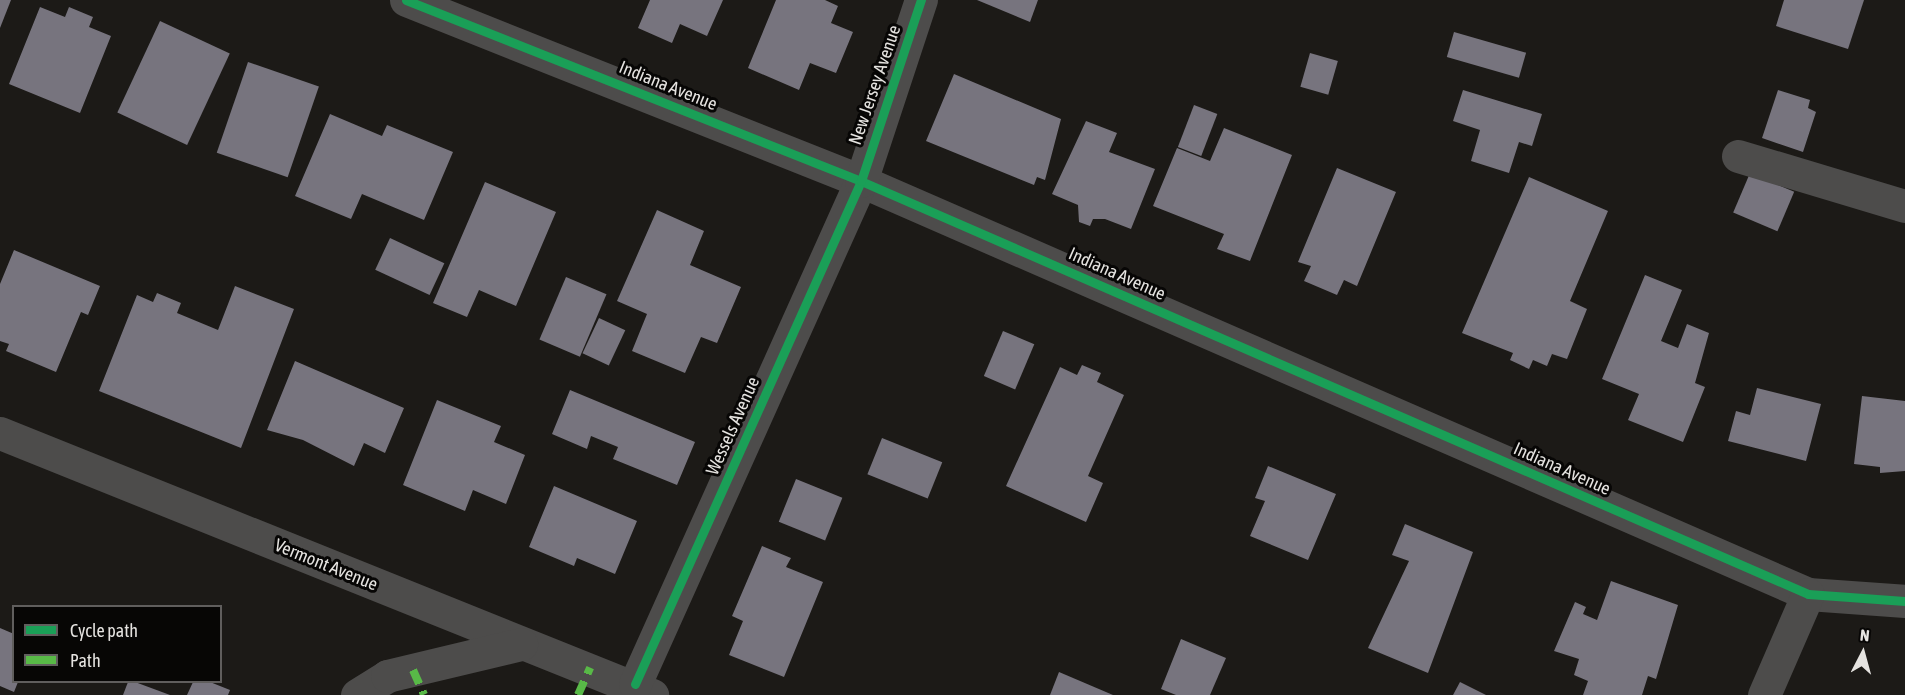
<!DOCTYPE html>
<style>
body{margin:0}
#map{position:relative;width:1905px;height:695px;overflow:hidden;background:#1c1a17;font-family:"Asap Condensed",sans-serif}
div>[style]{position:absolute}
.building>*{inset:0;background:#77747e;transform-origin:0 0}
.street>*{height:33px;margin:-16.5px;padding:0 16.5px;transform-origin:16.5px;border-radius:16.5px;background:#4d4c4b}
.quiet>*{height:8px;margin-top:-4px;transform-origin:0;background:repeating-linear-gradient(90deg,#58b947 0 15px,transparent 0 23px)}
.cycleway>*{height:9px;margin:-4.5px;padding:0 4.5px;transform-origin:4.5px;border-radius:4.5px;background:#1a9f57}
span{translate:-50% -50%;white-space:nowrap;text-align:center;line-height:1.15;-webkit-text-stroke:6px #070605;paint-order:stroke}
.street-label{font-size:18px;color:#e5e3e0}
.legend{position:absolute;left:12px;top:605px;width:210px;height:78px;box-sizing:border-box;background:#070605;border:2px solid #605e5d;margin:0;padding:8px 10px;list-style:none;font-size:18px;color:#e5e3e0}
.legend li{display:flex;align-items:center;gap:12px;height:30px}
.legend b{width:30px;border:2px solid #605e5d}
.north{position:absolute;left:1833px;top:623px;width:60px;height:60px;-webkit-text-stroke:4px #070605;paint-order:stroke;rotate:6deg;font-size:16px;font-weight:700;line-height:24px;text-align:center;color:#e5e3e0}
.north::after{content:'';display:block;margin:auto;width:21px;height:27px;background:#e5e3e0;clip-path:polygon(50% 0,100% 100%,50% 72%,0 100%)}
</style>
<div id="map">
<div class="building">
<div style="clip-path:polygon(0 0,11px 0,0 28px)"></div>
<div style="clip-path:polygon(650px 0,723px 0,707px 36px,680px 24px,672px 43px,638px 28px)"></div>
<div style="clip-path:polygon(776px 0,825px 0,838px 6px,831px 23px,853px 32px,836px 73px,810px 63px,799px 90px,748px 68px)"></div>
<div style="clip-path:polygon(977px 0,1038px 0,1030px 22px)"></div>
<div style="clip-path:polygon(1784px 0,1864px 0,1848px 49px,1776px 26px)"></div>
<div style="clip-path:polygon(40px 7px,65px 17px,69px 7px,93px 17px,89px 27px,111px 36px,80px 113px,9px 84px)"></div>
<div style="left:160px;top:21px;width:77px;height:101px;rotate:25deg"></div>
<div style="left:1454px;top:32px;width:75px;height:26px;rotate:16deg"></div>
<div style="left:1310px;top:53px;width:29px;height:35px;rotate:16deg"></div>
<div style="left:248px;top:62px;width:75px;height:96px;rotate:19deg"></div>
<div style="clip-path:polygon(954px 74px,1061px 119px,1045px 180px,1037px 177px,1034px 185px,926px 141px)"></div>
<div style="clip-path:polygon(1463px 90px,1542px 114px,1532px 146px,1519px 142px,1509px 173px,1471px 161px,1480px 130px,1453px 121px)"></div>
<div style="clip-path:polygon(1778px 90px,1810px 100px,1808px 108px,1816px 112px,1803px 152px,1762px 138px)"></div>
<div style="left:1194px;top:105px;width:25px;height:45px;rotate:21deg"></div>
<div style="clip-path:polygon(330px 114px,382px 136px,387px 125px,453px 152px,424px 220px,362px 194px,351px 219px,295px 196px)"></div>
<div style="clip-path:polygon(1086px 121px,1117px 133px,1109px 152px,1155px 169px,1131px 229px,1105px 219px,1093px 219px,1090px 226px,1079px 222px,1078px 205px,1052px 194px)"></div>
<div style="clip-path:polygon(1224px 128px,1292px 155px,1250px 261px,1217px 249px,1224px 234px,1153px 206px,1177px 148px,1210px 161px)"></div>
<div style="clip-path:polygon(1337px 168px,1396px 192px,1357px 286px,1344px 280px,1337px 295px,1304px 281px,1311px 266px,1298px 262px)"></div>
<div style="left:1750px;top:173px;width:48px;height:43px;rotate:23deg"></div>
<div style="clip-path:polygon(1529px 177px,1608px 211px,1570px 301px,1587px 309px,1567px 359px,1552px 354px,1547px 366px,1533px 360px,1529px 369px,1510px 360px,1513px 353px,1462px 333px)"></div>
<div style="clip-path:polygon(485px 182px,556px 212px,516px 306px,479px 290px,467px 317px,433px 303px)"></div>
<div style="clip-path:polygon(657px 210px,704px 231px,690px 265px,741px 287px,717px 343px,701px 337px,685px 373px,632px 351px,647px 314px,617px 301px)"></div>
<div style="left:390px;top:238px;width:60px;height:35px;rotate:25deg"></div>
<div style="clip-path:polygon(14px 250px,100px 286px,88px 315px,81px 312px,56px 372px,6px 351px,9px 344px,0 341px,0 284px)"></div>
<div style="clip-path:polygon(1645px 275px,1682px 290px,1661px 341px,1678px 348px,1687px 324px,1709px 333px,1695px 383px,1705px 387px,1683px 442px,1628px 420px,1639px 394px,1602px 379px)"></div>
<div style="left:566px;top:277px;width:44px;height:68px;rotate:23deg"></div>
<div style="clip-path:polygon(235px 286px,294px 309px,241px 448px,99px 391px,137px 295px,153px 302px,157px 293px,181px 303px,177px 313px,218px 330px)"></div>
<div style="left:599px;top:318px;width:29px;height:39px;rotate:25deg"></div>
<div style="left:1003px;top:331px;width:34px;height:49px;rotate:23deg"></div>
<div style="clip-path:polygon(295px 361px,404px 408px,385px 453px,364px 443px,354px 466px,303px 440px,267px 430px)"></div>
<div style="clip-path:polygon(1082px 365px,1101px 373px,1097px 382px,1124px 395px,1088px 476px,1103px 483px,1086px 522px,1006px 486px,1060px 367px,1077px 375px)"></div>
<div style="clip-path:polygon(1757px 388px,1821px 404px,1806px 461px,1728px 441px,1736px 411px,1750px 415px)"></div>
<div style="clip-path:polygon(570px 390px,695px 442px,677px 485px,613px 459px,618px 447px,591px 436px,587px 449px,552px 434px)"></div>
<div style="clip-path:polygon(1862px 396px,1905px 401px,1905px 471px,1880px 473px,1880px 467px,1854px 464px)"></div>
<div style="clip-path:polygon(437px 400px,501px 426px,494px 442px,525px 455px,506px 504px,473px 490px,465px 511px,403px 485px)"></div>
<div style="left:882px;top:438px;width:65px;height:39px;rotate:22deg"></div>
<div style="clip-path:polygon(1268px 466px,1336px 494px,1308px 560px,1250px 536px,1265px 501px,1255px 498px)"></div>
<div style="left:796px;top:479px;width:50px;height:46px;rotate:22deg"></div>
<div style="clip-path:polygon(554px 486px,637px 521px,615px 574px,577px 558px,574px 566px,529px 547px)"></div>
<div style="clip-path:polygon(1405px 524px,1473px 552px,1428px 673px,1368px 648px,1409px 561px,1392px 555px)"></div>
<div style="clip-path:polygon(762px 546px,791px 558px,786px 567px,823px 582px,784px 677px,729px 655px,743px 621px,732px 616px)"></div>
<div style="clip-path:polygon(1611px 581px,1678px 605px,1656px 679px,1648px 676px,1642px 695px,1583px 695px,1588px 681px,1574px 675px,1579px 659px,1554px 651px,1575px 602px,1586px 607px,1583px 614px,1597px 620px)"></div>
<div style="clip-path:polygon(0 628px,14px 634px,14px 682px,18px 682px,14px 692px,0 686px)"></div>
<div style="clip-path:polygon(1181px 639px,1226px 658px,1210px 695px,1176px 695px,1161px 689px)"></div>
<div style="clip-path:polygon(1059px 672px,1113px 695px,1050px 695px)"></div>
<div style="clip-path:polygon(128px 682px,135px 682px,170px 695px,123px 695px)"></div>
<div style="clip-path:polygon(193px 682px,210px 682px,230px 690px,228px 695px,187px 695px)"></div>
<div style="clip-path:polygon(1460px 682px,1486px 695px,1453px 695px)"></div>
</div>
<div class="street">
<div style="left:406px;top:0;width:490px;rotate:21.7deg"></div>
<div style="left:861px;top:181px;width:1033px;rotate:23.56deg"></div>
<div style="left:1808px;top:594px;width:97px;rotate:4.1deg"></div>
<div style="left:1738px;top:156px;width:174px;rotate:16.7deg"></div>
<div style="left:0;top:433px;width:703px;rotate:21.89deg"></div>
<div style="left:635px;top:684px;width:551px;rotate:-65.81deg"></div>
<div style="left:861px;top:181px;width:191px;rotate:-71.7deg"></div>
<div style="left:357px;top:695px;width:36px;rotate:-32deg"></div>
<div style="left:387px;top:676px;width:138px;rotate:-13.4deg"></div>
<div style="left:1764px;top:695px;width:110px;rotate:-66.5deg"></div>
</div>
<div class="quiet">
<div style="left:413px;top:670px;width:27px;rotate:66deg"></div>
<div style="left:578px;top:695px;width:30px;rotate:-66deg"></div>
</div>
<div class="cycleway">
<div style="left:406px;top:0;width:490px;rotate:21.7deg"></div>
<div style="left:861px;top:181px;width:1033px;rotate:23.56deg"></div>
<div style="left:1808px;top:594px;width:97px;rotate:4.1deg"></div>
<div style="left:635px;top:684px;width:551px;rotate:-65.81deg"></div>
<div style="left:861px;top:181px;width:191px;rotate:-71.7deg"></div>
</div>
<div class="street-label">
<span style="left:875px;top:85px;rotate:-71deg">New Jersey Avenue</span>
<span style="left:668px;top:86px;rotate:22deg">Indiana Avenue</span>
<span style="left:1117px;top:274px;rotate:24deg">Indiana Avenue</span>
<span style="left:733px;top:426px;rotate:-66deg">Wessels Avenue</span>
<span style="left:1562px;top:469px;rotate:24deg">Indiana Avenue</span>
<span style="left:326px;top:565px;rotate:22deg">Vermont Avenue</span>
</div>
<ul class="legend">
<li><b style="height:8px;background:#1a9f57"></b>Cycle path</li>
<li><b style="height:8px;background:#58b947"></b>Path</li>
</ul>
<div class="north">N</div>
</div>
